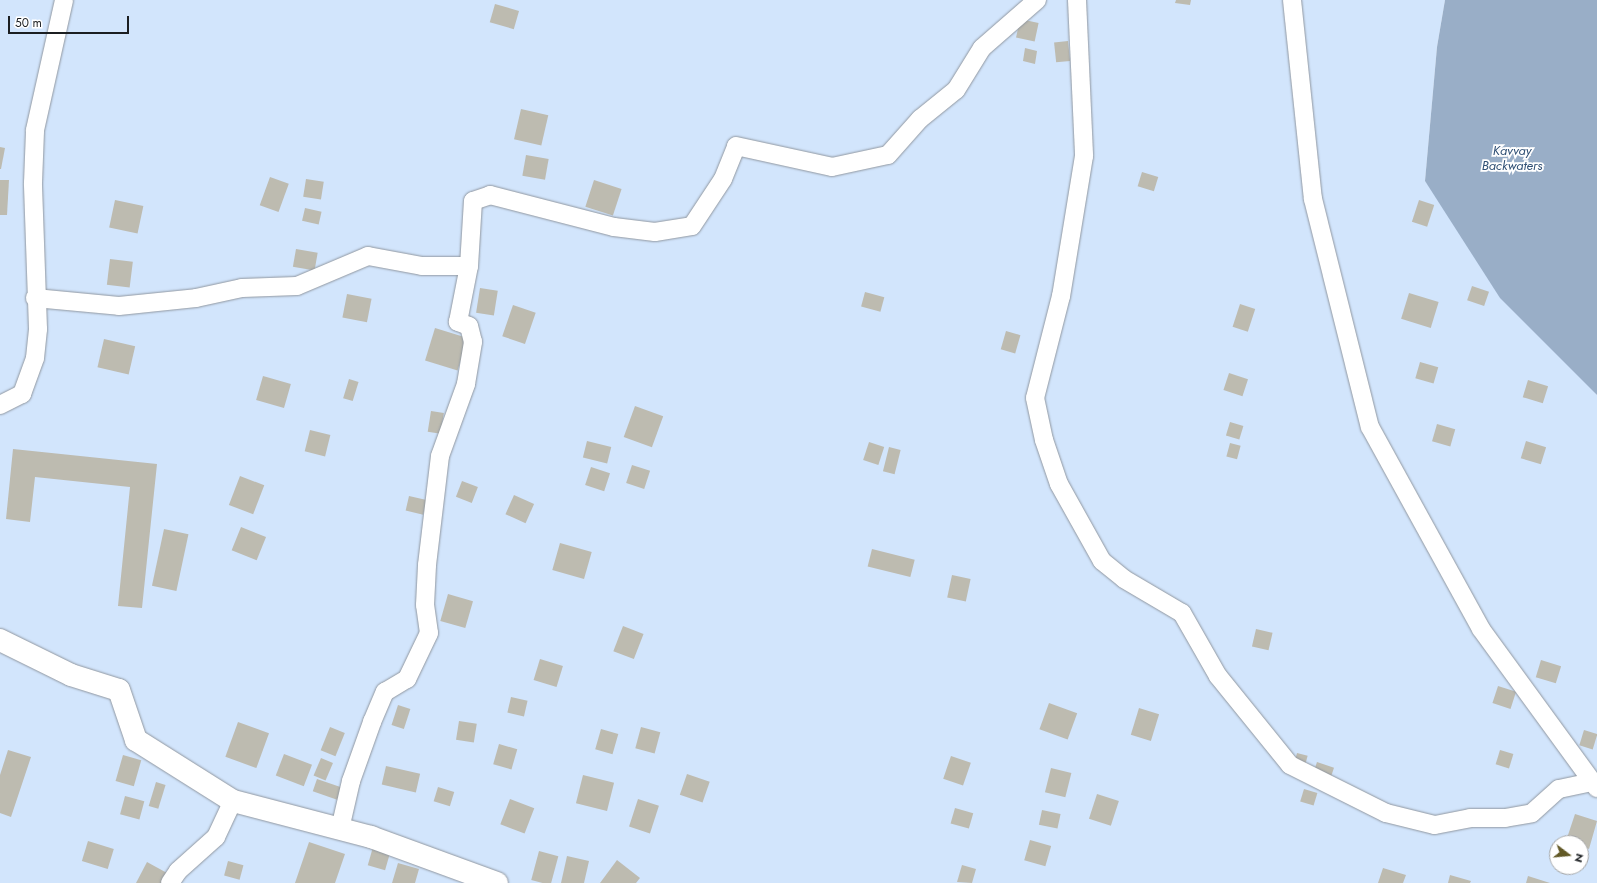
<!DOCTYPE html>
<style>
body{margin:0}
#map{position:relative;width:1597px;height:883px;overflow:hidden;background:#f8fbff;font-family:Jost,sans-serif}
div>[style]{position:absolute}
.green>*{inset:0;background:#d2e5fc}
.water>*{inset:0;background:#99aec7}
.building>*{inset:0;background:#bdbbb0;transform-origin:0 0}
.roads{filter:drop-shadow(0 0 1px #9097a0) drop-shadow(0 0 1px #9097a0)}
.minor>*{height:18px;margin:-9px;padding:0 9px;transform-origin:9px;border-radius:9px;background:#fff}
.secondary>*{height:22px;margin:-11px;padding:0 11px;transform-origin:11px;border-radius:11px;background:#fff}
span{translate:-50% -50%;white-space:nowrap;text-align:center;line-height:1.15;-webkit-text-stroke:3.5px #fff;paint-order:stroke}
.water-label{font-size:13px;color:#305075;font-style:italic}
.north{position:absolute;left:1549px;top:835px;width:40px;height:40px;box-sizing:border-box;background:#fff;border:1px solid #a4a5a6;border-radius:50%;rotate:106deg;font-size:11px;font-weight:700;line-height:16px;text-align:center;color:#1b1e21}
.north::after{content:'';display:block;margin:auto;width:14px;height:18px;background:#625926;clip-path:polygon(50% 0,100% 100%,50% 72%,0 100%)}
.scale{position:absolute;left:8px;top:16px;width:121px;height:18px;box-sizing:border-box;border:2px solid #1b1e21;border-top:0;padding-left:5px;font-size:12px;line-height:14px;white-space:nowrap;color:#1b1e21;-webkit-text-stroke:3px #fff;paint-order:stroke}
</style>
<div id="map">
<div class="green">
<div style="clip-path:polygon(evenodd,0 0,1445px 0,1437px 47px,1425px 181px,1597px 395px,1597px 883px,0 883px,0 0,1557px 843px,1581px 843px,1581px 867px,1557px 867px,1557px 843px)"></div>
</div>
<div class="water">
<div style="clip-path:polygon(1445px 0,1597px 0,1597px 395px,1500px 298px,1425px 181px,1437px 47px)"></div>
</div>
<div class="building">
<div style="clip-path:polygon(1176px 0,1191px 0,1190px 5px,1175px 3px)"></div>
<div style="left:495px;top:4px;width:25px;height:19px;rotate:16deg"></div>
<div style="left:1020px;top:19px;width:19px;height:19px;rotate:12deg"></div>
<div style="left:1068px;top:41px;width:20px;height:14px;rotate:84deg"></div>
<div style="clip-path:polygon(1025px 48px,1037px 51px,1035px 64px,1023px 61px)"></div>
<div style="left:521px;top:109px;width:28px;height:31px;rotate:13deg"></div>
<div style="clip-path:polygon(0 147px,5px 148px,1px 169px,0 169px)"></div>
<div style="left:526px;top:155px;width:23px;height:21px;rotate:10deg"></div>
<div style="left:1142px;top:172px;width:17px;height:15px;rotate:17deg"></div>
<div style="left:270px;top:177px;width:20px;height:30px;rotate:20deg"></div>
<div style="left:306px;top:179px;width:18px;height:18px;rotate:9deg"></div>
<div style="clip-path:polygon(0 180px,9px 180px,7px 215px,0 215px)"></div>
<div style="left:594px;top:180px;width:29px;height:28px;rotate:18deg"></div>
<div style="left:115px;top:200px;width:29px;height:28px;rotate:12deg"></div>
<div style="left:1419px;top:200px;width:16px;height:23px;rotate:18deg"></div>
<div style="left:305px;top:208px;width:17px;height:13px;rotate:13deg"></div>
<div style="left:296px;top:249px;width:22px;height:18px;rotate:10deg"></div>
<div style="left:110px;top:259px;width:23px;height:26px;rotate:7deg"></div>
<div style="left:1472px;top:286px;width:18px;height:15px;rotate:19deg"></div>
<div style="left:480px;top:288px;width:18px;height:25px;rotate:9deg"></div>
<div style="left:865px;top:292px;width:20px;height:15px;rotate:15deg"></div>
<div style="left:1409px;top:293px;width:31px;height:27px;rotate:17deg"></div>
<div style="left:347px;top:294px;width:25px;height:24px;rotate:11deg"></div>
<div style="left:1240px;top:304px;width:16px;height:24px;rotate:18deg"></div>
<div style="left:513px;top:305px;width:24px;height:33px;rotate:19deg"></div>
<div style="left:435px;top:328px;width:34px;height:34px;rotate:17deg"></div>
<div style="left:1006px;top:331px;width:15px;height:19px;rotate:16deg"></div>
<div style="left:104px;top:339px;width:32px;height:29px;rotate:13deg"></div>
<div style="left:1420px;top:362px;width:19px;height:17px;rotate:16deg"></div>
<div style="left:1229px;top:373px;width:20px;height:18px;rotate:18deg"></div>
<div style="left:263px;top:376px;width:29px;height:25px;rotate:16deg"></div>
<div style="left:349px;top:379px;width:10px;height:20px;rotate:17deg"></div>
<div style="left:1528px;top:380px;width:21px;height:18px;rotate:17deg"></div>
<div style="left:635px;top:406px;width:30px;height:33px;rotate:20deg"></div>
<div style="left:431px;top:411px;width:13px;height:21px;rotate:9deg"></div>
<div style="left:1230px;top:422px;width:14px;height:14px;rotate:17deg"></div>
<div style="left:1437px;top:424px;width:19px;height:18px;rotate:16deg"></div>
<div style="left:310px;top:430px;width:21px;height:22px;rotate:14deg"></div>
<div style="left:587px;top:441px;width:25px;height:17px;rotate:14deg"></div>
<div style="left:1526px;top:441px;width:21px;height:18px;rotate:17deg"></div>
<div style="left:869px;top:442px;width:16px;height:19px;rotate:18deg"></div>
<div style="left:1230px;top:443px;width:11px;height:14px;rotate:15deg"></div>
<div style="left:889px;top:447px;width:12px;height:25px;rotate:14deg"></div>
<div style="clip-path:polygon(13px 449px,157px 464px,142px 608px,118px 606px,130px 487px,35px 477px,30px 522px,6px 519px)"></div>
<div style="left:632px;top:465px;width:19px;height:19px;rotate:18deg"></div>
<div style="left:591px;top:467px;width:20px;height:19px;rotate:18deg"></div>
<div style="left:240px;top:476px;width:26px;height:31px;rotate:21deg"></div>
<div style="left:462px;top:481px;width:17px;height:17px;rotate:21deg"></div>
<div style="left:514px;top:495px;width:22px;height:21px;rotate:24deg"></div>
<div style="left:409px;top:496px;width:18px;height:15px;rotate:13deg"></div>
<div style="left:241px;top:527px;width:27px;height:25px;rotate:22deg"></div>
<div style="left:164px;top:529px;width:25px;height:58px;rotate:12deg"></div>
<div style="left:560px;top:543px;width:33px;height:28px;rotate:16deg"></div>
<div style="left:872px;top:549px;width:44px;height:18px;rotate:14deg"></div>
<div style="left:952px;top:575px;width:19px;height:23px;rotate:12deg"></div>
<div style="left:448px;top:594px;width:26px;height:28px;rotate:16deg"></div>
<div style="left:623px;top:626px;width:22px;height:27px;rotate:21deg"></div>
<div style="left:1256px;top:629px;width:17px;height:18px;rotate:13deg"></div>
<div style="left:540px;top:659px;width:24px;height:22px;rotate:17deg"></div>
<div style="left:1541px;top:660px;width:21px;height:18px;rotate:17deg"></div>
<div style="left:1498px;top:686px;width:19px;height:18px;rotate:18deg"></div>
<div style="left:511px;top:697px;width:17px;height:16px;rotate:13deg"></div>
<div style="left:1049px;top:703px;width:30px;height:28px;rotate:20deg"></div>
<div style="left:398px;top:705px;width:13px;height:21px;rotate:18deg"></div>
<div style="left:1139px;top:708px;width:21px;height:28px;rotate:17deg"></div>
<div style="left:459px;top:721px;width:18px;height:19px;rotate:9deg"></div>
<div style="left:238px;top:722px;width:33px;height:37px;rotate:20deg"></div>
<div style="left:330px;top:727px;width:16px;height:25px;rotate:22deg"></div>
<div style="left:641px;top:727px;width:20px;height:22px;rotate:15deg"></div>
<div style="left:601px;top:729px;width:18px;height:21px;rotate:16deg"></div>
<div style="left:1584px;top:730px;width:14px;height:16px;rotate:17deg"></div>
<div style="left:499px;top:744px;width:19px;height:21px;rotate:16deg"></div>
<div style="clip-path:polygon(8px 750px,31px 757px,11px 817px,0 813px,0 775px)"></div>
<div style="left:1500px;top:750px;width:14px;height:15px;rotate:17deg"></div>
<div style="left:1297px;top:753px;width:11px;height:9px;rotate:15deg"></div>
<div style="left:284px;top:754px;width:30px;height:23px;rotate:21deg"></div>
<div style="left:123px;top:755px;width:19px;height:27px;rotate:16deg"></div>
<div style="left:951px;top:756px;width:21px;height:24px;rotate:19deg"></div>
<div style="left:321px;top:758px;width:13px;height:19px;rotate:23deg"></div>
<div style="left:1317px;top:762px;width:18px;height:11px;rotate:19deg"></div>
<div style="left:386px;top:766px;width:35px;height:19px;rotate:13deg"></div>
<div style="left:1051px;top:768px;width:21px;height:25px;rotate:14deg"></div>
<div style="left:687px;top:774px;width:24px;height:22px;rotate:19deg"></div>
<div style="left:583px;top:775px;width:32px;height:29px;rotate:14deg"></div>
<div style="left:317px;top:779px;width:31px;height:13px;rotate:19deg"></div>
<div style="left:156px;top:782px;width:10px;height:25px;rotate:17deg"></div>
<div style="left:438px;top:787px;width:17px;height:15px;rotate:17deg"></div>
<div style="left:1304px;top:789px;width:14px;height:13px;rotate:17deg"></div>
<div style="left:1097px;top:794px;width:23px;height:26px;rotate:18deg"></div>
<div style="left:125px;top:796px;width:20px;height:19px;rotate:15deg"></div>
<div style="left:510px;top:799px;width:26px;height:27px;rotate:21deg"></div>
<div style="left:638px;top:799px;width:22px;height:29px;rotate:18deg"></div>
<div style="left:955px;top:808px;width:19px;height:16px;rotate:16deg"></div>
<div style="left:1042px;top:810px;width:19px;height:15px;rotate:12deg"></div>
<div style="clip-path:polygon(1575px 814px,1597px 821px,1589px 849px,1581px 846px,1581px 843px,1566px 841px)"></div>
<div style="left:1030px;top:840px;width:22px;height:21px;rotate:16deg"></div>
<div style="left:88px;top:841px;width:27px;height:21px;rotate:17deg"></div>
<div style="clip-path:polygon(309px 842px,345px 854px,335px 883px,295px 883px)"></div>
<div style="left:373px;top:847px;width:18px;height:19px;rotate:16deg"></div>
<div style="left:539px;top:851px;width:20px;height:30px;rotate:15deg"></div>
<div style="clip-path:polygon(567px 856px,589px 861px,584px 883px,561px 883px)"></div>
<div style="clip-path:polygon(617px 860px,640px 878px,636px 883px,600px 883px)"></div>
<div style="left:228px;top:861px;width:16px;height:15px;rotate:15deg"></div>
<div style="clip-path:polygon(147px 862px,167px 873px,162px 883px,136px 883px)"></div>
<div style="clip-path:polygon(398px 863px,419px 869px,415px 883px,392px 883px)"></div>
<div style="clip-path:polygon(962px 865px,976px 869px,972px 883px,957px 882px)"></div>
<div style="clip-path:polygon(1383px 868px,1406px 875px,1403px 883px,1378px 883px)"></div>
<div style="clip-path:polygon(1450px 875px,1471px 881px,1470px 883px,1448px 883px)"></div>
<div style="clip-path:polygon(1528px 876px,1550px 883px,1526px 883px)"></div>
</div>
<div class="roads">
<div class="minor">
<div style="left:1077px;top:0;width:156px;rotate:87.4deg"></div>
<div style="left:1084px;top:156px;width:142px;rotate:99.3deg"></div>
<div style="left:1061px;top:296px;width:105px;rotate:104.3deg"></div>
<div style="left:1035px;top:398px;width:43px;rotate:77.9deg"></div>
<div style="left:1044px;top:440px;width:46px;rotate:71.2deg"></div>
<div style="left:1059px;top:484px;width:88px;rotate:60.8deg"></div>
<div style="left:1102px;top:561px;width:28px;rotate:39deg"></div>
<div style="left:1124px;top:579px;width:67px;rotate:30.4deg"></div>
<div style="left:1182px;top:613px;width:73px;rotate:60.3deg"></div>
<div style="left:1218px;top:676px;width:114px;rotate:51deg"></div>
<div style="left:1290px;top:765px;width:107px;rotate:26.6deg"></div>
<div style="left:1386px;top:813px;width:50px;rotate:13.8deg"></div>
<div style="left:1435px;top:825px;width:36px;rotate:-11deg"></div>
<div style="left:1470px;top:818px;width:35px"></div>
<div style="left:1505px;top:818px;width:27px;rotate:-10deg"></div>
<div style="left:1532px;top:813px;width:36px;rotate:-42deg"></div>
<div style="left:1559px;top:789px;width:35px;rotate:-12deg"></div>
<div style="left:1292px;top:0;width:200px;rotate:84deg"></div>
<div style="left:1313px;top:199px;width:235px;rotate:76deg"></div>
<div style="left:1370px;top:427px;width:230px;rotate:61.2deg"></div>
<div style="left:1481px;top:629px;width:197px;rotate:53.9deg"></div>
<div style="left:35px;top:298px;width:84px;rotate:5.4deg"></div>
<div style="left:119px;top:306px;width:77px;rotate:-5.9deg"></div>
<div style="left:196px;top:298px;width:47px;rotate:-12.3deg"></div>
<div style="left:242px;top:288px;width:55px;rotate:-2.1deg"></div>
<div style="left:297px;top:286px;width:77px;rotate:-22.9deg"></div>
<div style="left:368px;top:256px;width:55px;rotate:10.5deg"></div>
<div style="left:422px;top:266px;width:47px"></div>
<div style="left:469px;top:266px;width:65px;rotate:-86.5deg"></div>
<div style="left:473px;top:201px;width:18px;rotate:-19deg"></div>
<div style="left:490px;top:195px;width:128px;rotate:14.5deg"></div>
<div style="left:614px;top:227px;width:41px;rotate:7deg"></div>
<div style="left:655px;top:232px;width:37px;rotate:-9deg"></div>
<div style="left:692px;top:226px;width:56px;rotate:-56.6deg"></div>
<div style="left:723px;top:179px;width:35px;rotate:-68deg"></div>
<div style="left:736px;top:146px;width:98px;rotate:12.3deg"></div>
<div style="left:832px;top:167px;width:57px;rotate:-12.1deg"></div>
<div style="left:888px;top:155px;width:48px;rotate:-48.4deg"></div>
<div style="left:920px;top:119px;width:46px;rotate:-38.9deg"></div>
<div style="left:956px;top:90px;width:49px;rotate:-58.2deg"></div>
<div style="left:982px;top:48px;width:73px;rotate:-41.1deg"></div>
<div style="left:0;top:405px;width:25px;rotate:-27deg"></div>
<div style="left:22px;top:394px;width:38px;rotate:-70deg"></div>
<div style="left:35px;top:358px;width:29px;rotate:-84deg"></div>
<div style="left:38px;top:329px;width:146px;rotate:-92deg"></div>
<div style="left:33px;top:183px;width:53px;rotate:-87.8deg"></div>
<div style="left:35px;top:130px;width:133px;rotate:-77.4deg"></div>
<div style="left:340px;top:829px;width:49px;rotate:-77.1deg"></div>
<div style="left:351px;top:781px;width:63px;rotate:-70.4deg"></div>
<div style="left:372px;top:722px;width:33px;rotate:-67deg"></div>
<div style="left:385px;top:692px;width:26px;rotate:-31deg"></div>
<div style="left:407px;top:679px;width:51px;rotate:-64.4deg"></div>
<div style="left:429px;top:633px;width:28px;rotate:-98deg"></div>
<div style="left:425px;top:605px;width:40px;rotate:-87.1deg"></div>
<div style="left:427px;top:565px;width:110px;rotate:-83.2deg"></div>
<div style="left:440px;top:456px;width:77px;rotate:-70.1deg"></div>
<div style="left:466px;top:384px;width:43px;rotate:-80.5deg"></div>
<div style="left:473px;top:342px;width:16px;rotate:-104deg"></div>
<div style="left:469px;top:326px;width:12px;rotate:-160deg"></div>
<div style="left:458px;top:322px;width:57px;rotate:-78.9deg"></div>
<div style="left:170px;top:883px;width:14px;rotate:-56deg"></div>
<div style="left:178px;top:871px;width:51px;rotate:-41.8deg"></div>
<div style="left:216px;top:837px;width:40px;rotate:-65deg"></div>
</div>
<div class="secondary">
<div style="left:0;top:640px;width:79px;rotate:26.2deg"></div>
<div style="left:71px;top:675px;width:50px;rotate:17.4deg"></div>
<div style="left:119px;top:690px;width:53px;rotate:71.2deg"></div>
<div style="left:136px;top:740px;width:115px;rotate:32.2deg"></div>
<div style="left:233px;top:801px;width:143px;rotate:14.6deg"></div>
<div style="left:371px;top:837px;width:134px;rotate:20.1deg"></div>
</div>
</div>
<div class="water-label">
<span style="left:1512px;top:159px">Kavvay<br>Backwaters</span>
</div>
<div class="north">N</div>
<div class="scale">50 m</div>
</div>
